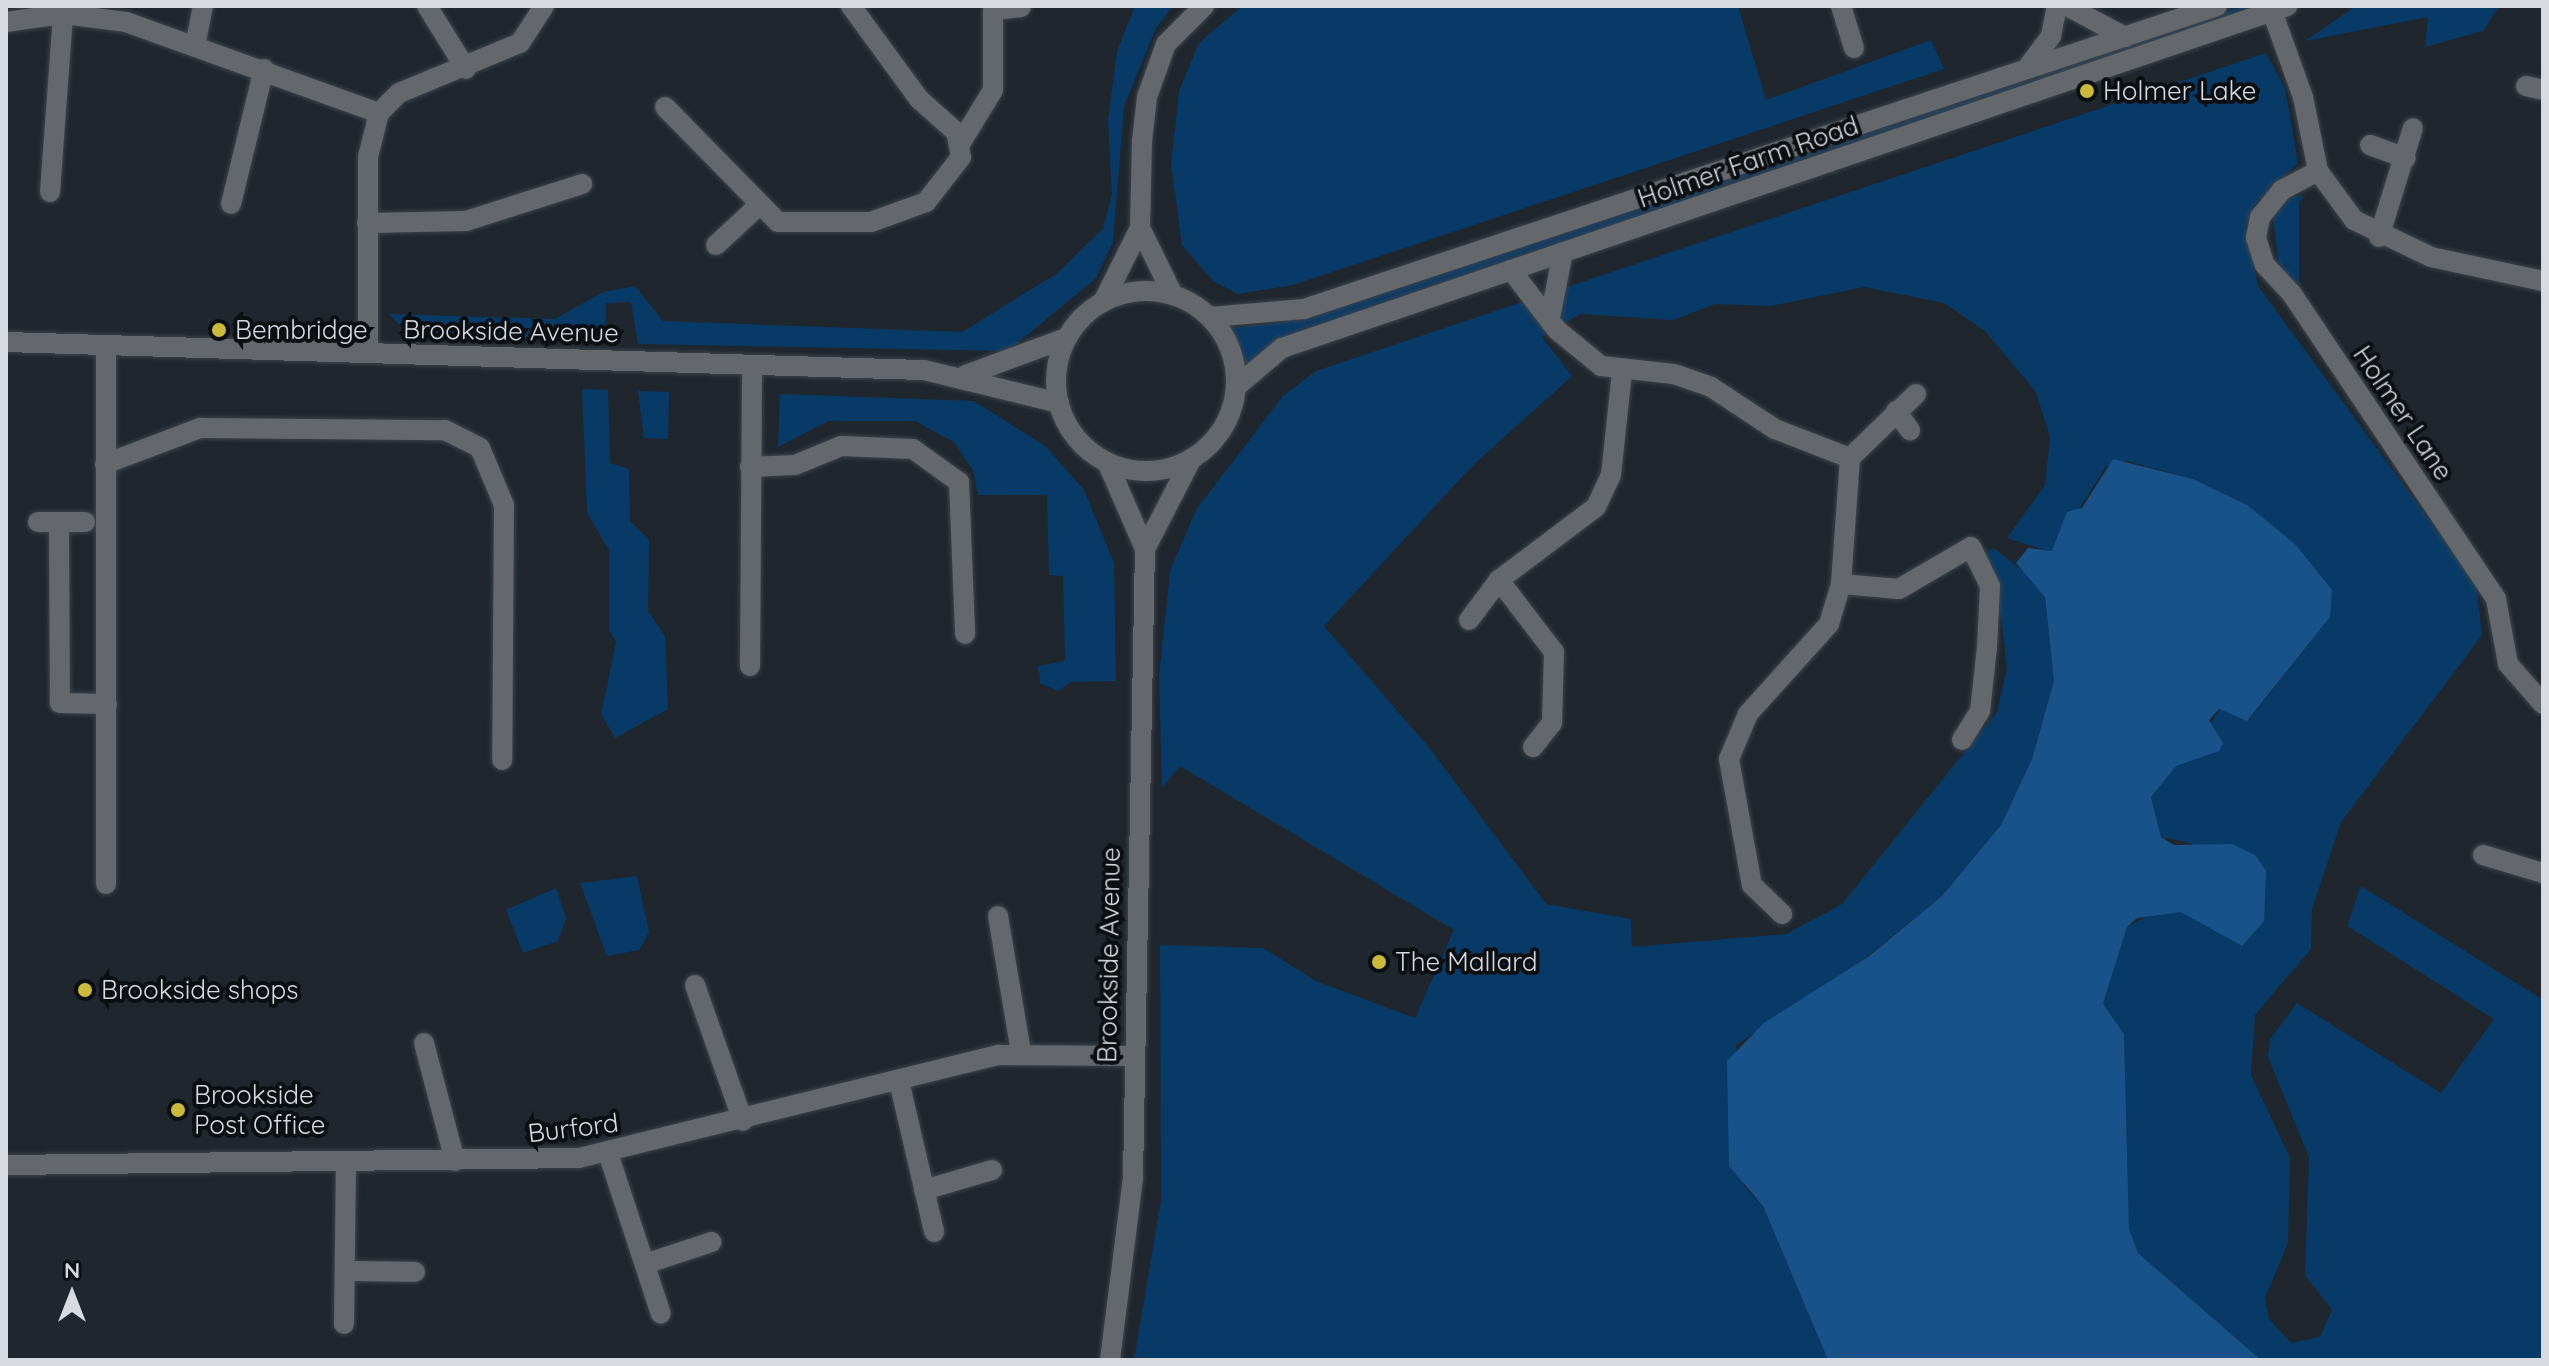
<!DOCTYPE html>
<style>
body{margin:0}
#map{position:relative;width:2549px;height:1366px;overflow:hidden;background:#1f262e;font-family:Quicksand,sans-serif}
div>[style]{position:absolute}
.green>*{inset:0;background:#083a68}
.water>*{inset:0;background:#195289}
.roads{filter:drop-shadow(0 0 2px #3c434b) drop-shadow(0 0 2px #3c434b)}
.minor>*{height:20px;margin:-10px;padding:0 10px;transform-origin:10px;border-radius:10px;background:#64686c}
.minor>.ring{margin:-10px;padding:0;box-sizing:content-box;background:none;border:20px solid #64686c;border-radius:50%}
.dots>*{width:22px;height:22px;translate:-50% -50%;box-sizing:border-box;border:4px solid #0c0f12;border-radius:50%}
span{translate:-50% -50%;white-space:nowrap;text-align:center;line-height:1.15;-webkit-text-stroke:8px #0c0f12;paint-order:stroke}
.poi-label{font-size:26px;color:#d7dbe1}
.left{translate:0 -50%;text-align:left}
.street-label{font-size:26px;color:#d7dbe1}
.frame{position:absolute;inset:0;border:8px solid #d7dbe1;pointer-events:none}
.north{position:absolute;left:32px;top:1254px;width:80px;height:80px;-webkit-text-stroke:6px #0c0f12;paint-order:stroke;rotate:0deg;font-size:22px;font-weight:700;line-height:32px;text-align:center;color:#d7dbe1}
.north::after{content:'';display:block;margin:auto;width:28px;height:36px;background:#d7dbe1;clip-path:polygon(50% 0,100% 100%,50% 72%,0 100%)}
</style>
<div id="map">
<div class="green">
<div style="clip-path:polygon(1135px 6px,1173px 6px,1156px 28px,1124px 106px,1113px 242px,1096px 278px,1008px 351px,638px 344px,631px 302px,606px 303px,605px 341px,410px 336px,389px 314px,555px 319px,603px 292px,635px 286px,663px 321px,962px 332px,1056px 274px,1103px 229px,1112px 194px,1108px 121px,1117px 51px)"></div>
<div style="clip-path:polygon(1242px 6px,1738px 6px,1766px 100px,1931px 40px,1944px 69px,1293px 285px,1238px 294px,1213px 281px,1182px 245px,1171px 164px,1179px 91px,1199px 43px)"></div>
<div style="clip-path:polygon(2241px 6px,2265px 6px,1280px 340px,1247px 365px,1231px 328px,1291px 321px)"></div>
<div style="clip-path:polygon(2356px 6px,2499px 6px,2483px 31px,2425px 47px,2428px 17px,2305px 41px)"></div>
<div style="clip-path:polygon(2266px 53px,2285px 88px,2298px 163px,2259px 199px,2245px 225px,2258px 286px,2476px 584px,2482px 635px,2341px 822px,2312px 909px,2311px 949px,2255px 1015px,2251px 1075px,2290px 1158px,2288px 1243px,2265px 1298px,2269px 1319px,2291px 1343px,2320px 1337px,2332px 1310px,2305px 1275px,2309px 1157px,2268px 1057px,2270px 1039px,2297px 1003px,2441px 1093px,2494px 1019px,2347px 926px,2361px 886px,2543px 1000px,2543px 1360px,2261px 1360px,2138px 1253px,2129px 1229px,2124px 1034px,2103px 1004px,2127px 927px,2154px 913px,2181px 911px,2242px 946px,2191px 843px,2161px 837px,2151px 797px,2175px 766px,2192px 757px,2219px 709px,2248px 721px,2330px 617px,2295px 544px,2246px 505px,2193px 479px,2127px 461px,2106px 466px,2052px 552px,2007px 538px,2045px 485px,2050px 437px,2036px 392px,1985px 331px,1944px 303px,1864px 287px,1770px 306px,1715px 304px,1673px 320px,1580px 314px,1542px 337px,1572px 376px,1473px 465px,1324px 626px,1431px 750px,1546px 904px,1631px 919px,1632px 947px,1786px 934px,1842px 904px,1997px 712px,2007px 668px,2001px 616px,1973px 559px,1994px 548px,2035px 581px,2045px 597px,2054px 681px,2032px 759px,2001px 825px,1942px 896px,1862px 961px,1736px 1045px,1744px 1186px,1763px 1206px,1828px 1360px,1134px 1360px,1161px 1200px,1160px 945px,1263px 948px,1316px 981px,1415px 1018px,1454px 930px,1180px 766px,1162px 788px,1159px 676px,1170px 571px,1196px 510px,1283px 396px,1316px 371px)"></div>
<div style="clip-path:polygon(2305px 196px,2299px 202px,2299px 285px,2279px 268px,2272px 209px,2286px 197px)"></div>
<div style="clip-path:polygon(582px 389px,608px 390px,610px 463px,629px 469px,630px 521px,649px 540px,648px 611px,665px 636px,668px 709px,615px 738px,601px 714px,616px 642px,609px 630px,609px 550px,587px 513px)"></div>
<div style="clip-path:polygon(638px 391px,669px 392px,668px 439px,644px 438px)"></div>
<div style="clip-path:polygon(780px 394px,974px 401px,1045px 446px,1084px 490px,1114px 563px,1116px 681px,1071px 682px,1058px 691px,1040px 683px,1038px 666px,1065px 661px,1063px 576px,1049px 575px,1047px 495px,978px 495px,973px 470px,954px 442px,915px 421px,828px 421px,778px 447px)"></div>
<div style="clip-path:polygon(637px 876px,649px 932px,639px 950px,607px 956px,580px 883px)"></div>
<div style="clip-path:polygon(556px 888px,566px 918px,558px 941px,523px 953px,506px 910px)"></div>
</div>
<div class="water">
<div style="clip-path:polygon(2113px 459px,2193px 479px,2247px 505px,2295px 544px,2332px 590px,2330px 617px,2247px 721px,2219px 709px,2209px 720px,2223px 743px,2219px 751px,2176px 766px,2151px 797px,2161px 837px,2174px 845px,2232px 844px,2255px 855px,2266px 871px,2264px 921px,2242px 946px,2181px 912px,2137px 918px,2127px 927px,2103px 1004px,2124px 1034px,2129px 1229px,2138px 1253px,2261px 1360px,1828px 1360px,1763px 1206px,1729px 1166px,1727px 1061px,1764px 1023px,1868px 957px,1942px 896px,2001px 825px,2032px 759px,2054px 681px,2045px 597px,2016px 563px,2028px 548px,2052px 551px,2067px 512px,2082px 508px)"></div>
</div>
<div class="roads">
<div class="minor">
<div style="left:427px;top:6px;width:74px;rotate:58.2deg"></div>
<div style="left:1841px;top:6px;width:44px;rotate:72.8deg"></div>
<div style="left:2067px;top:6px;width:66px;rotate:28.1deg"></div>
<div style="left:2272px;top:11px;width:91px;rotate:70.2deg"></div>
<div style="left:2303px;top:97px;width:76px;rotate:78.5deg"></div>
<div style="left:2318px;top:171px;width:61px;rotate:53.7deg"></div>
<div style="left:2354px;top:220px;width:85px;rotate:25.7deg"></div>
<div style="left:2431px;top:257px;width:115px;rotate:12.1deg"></div>
<div style="left:6px;top:22px;width:58px;rotate:-8deg"></div>
<div style="left:63px;top:14px;width:64px;rotate:7.2deg"></div>
<div style="left:126px;top:22px;width:269px;rotate:19.8deg"></div>
<div style="left:195px;top:46px;width:41px;rotate:-78.7deg"></div>
<div style="left:2027px;top:68px;width:40px;rotate:-53deg"></div>
<div style="left:2051px;top:36px;width:31px;rotate:-79deg"></div>
<div style="left:2526px;top:86px;width:17px;rotate:13deg"></div>
<div style="left:665px;top:107px;width:161px;rotate:45.5deg"></div>
<div style="left:778px;top:222px;width:93px"></div>
<div style="left:871px;top:222px;width:59px;rotate:-20deg"></div>
<div style="left:926px;top:202px;width:57px;rotate:-52.1deg"></div>
<div style="left:961px;top:157px;width:25px;rotate:-101deg"></div>
<div style="left:956px;top:132px;width:50px;rotate:-138.3deg"></div>
<div style="left:919px;top:99px;width:115px;rotate:-126.2deg"></div>
<div style="left:960px;top:144px;width:63px;rotate:-58.6deg"></div>
<div style="left:993px;top:90px;width:80px;rotate:-90deg"></div>
<div style="left:993px;top:10px;width:28px;rotate:-6deg"></div>
<div style="left:2370px;top:145px;width:38px;rotate:20deg"></div>
<div style="left:2318px;top:171px;width:41px;rotate:152.2deg"></div>
<div style="left:2282px;top:190px;width:35px;rotate:129deg"></div>
<div style="left:2260px;top:217px;width:21px;rotate:101deg"></div>
<div style="left:2256px;top:238px;width:28px;rotate:72deg"></div>
<div style="left:2265px;top:265px;width:40px;rotate:47deg"></div>
<div style="left:2292px;top:294px;width:367px;rotate:56.2deg"></div>
<div style="left:2496px;top:599px;width:66px;rotate:79.5deg"></div>
<div style="left:2508px;top:664px;width:53px;rotate:48.8deg"></div>
<div style="left:50px;top:192px;width:178px;rotate:-85.8deg"></div>
<div style="left:231px;top:204px;width:139px;rotate:-76.3deg"></div>
<div style="left:367px;top:223px;width:99px;rotate:-1.2deg"></div>
<div style="left:466px;top:221px;width:122px;rotate:-17.7deg"></div>
<div style="left:2379px;top:237px;width:114px;rotate:-72.7deg"></div>
<div style="left:716px;top:245px;width:56px;rotate:-42.8deg"></div>
<div style="left:1511px;top:270px;width:76px;rotate:52.5deg"></div>
<div style="left:1557px;top:330px;width:57px;rotate:39.3deg"></div>
<div style="left:1601px;top:366px;width:73px;rotate:6.3deg"></div>
<div style="left:1674px;top:374px;width:39px;rotate:19deg"></div>
<div style="left:1711px;top:387px;width:77px;rotate:33.3deg"></div>
<div style="left:1775px;top:429px;width:80px;rotate:21.1deg"></div>
<div style="left:1850px;top:458px;width:126px;rotate:94.1deg"></div>
<div style="left:1841px;top:584px;width:42px;rotate:106.7deg"></div>
<div style="left:1829px;top:624px;width:121px;rotate:132deg"></div>
<div style="left:1748px;top:714px;width:49px;rotate:112.9deg"></div>
<div style="left:1729px;top:759px;width:128px;rotate:79.7deg"></div>
<div style="left:1752px;top:885px;width:42px;rotate:44deg"></div>
<div class="ring" style="left:1056px;top:291px;width:160px;height:160px"></div>
<div style="left:1173px;top:295px;width:75px;rotate:-116.2deg"></div>
<div style="left:1140px;top:228px;width:87px;rotate:-88.7deg"></div>
<div style="left:1142px;top:141px;width:44px;rotate:-83.5deg"></div>
<div style="left:1147px;top:97px;width:56px;rotate:-70.3deg"></div>
<div style="left:1166px;top:44px;width:54px;rotate:-45deg"></div>
<div style="left:1103px;top:302px;width:83px;rotate:-63.4deg"></div>
<div style="left:1551px;top:313px;width:62px;rotate:-78.9deg"></div>
<div style="left:1210px;top:317px;width:94px;rotate:-4.9deg"></div>
<div style="left:1304px;top:309px;width:962px;rotate:-18.36deg"></div>
<div style="left:6px;top:342px;width:918px;rotate:1.75deg"></div>
<div style="left:924px;top:370px;width:139px;rotate:13.7deg"></div>
<div style="left:106px;top:346px;width:538px;rotate:90deg"></div>
<div style="left:368px;top:353px;width:196px;rotate:-90deg"></div>
<div style="left:368px;top:157px;width:45px;rotate:-76deg"></div>
<div style="left:379px;top:113px;width:28px;rotate:-45deg"></div>
<div style="left:399px;top:93px;width:131px;rotate:-22.5deg"></div>
<div style="left:520px;top:43px;width:44px;rotate:-57deg"></div>
<div style="left:966px;top:375px;width:107px;rotate:-20.3deg"></div>
<div style="left:1237px;top:386px;width:59px;rotate:-40.2deg"></div>
<div style="left:1282px;top:348px;width:1062px;rotate:-18.79deg"></div>
<div style="left:1896px;top:411px;width:24px;rotate:54deg"></div>
<div style="left:1850px;top:458px;width:92px;rotate:-44.1deg"></div>
<div style="left:1107px;top:462px;width:95px;rotate:66.4deg"></div>
<div style="left:105px;top:464px;width:102px;rotate:-20.8deg"></div>
<div style="left:200px;top:428px;width:245px;rotate:0.5deg"></div>
<div style="left:445px;top:430px;width:39px;rotate:27deg"></div>
<div style="left:480px;top:448px;width:62px;rotate:67.2deg"></div>
<div style="left:504px;top:505px;width:255px;rotate:90.4deg"></div>
<div style="left:750px;top:467px;width:45px;rotate:-2.5deg"></div>
<div style="left:795px;top:465px;width:50px;rotate:-22.4deg"></div>
<div style="left:841px;top:446px;width:72px;rotate:2.4deg"></div>
<div style="left:913px;top:449px;width:57px;rotate:35.7deg"></div>
<div style="left:959px;top:482px;width:152px;rotate:87.7deg"></div>
<div style="left:38px;top:522px;width:47px"></div>
<div style="left:59px;top:522px;width:181px;rotate:89.7deg"></div>
<div style="left:60px;top:703px;width:47px;rotate:1.2deg"></div>
<div style="left:1841px;top:584px;width:58px;rotate:4.9deg"></div>
<div style="left:1899px;top:589px;width:83px;rotate:-30.3deg"></div>
<div style="left:1971px;top:547px;width:43px;rotate:64deg"></div>
<div style="left:1990px;top:586px;width:61px;rotate:92.8deg"></div>
<div style="left:1987px;top:647px;width:64px;rotate:96.2deg"></div>
<div style="left:1980px;top:711px;width:34px;rotate:122deg"></div>
<div style="left:1469px;top:620px;width:50px;rotate:-53.1deg"></div>
<div style="left:750px;top:666px;width:300px;rotate:-89.6deg"></div>
<div style="left:1533px;top:747px;width:31px;rotate:-52deg"></div>
<div style="left:1552px;top:723px;width:71px;rotate:-88.4deg"></div>
<div style="left:1554px;top:652px;width:91px;rotate:-127.4deg"></div>
<div style="left:1499px;top:580px;width:121px;rotate:-37deg"></div>
<div style="left:1596px;top:507px;width:35px;rotate:-65deg"></div>
<div style="left:1611px;top:475px;width:104px;rotate:-83.9deg"></div>
<div style="left:2483px;top:855px;width:63px;rotate:16.7deg"></div>
<div style="left:998px;top:916px;width:138px;rotate:80.4deg"></div>
<div style="left:695px;top:985px;width:144px;rotate:70.6deg"></div>
<div style="left:424px;top:1043px;width:122px;rotate:75.3deg"></div>
<div style="left:899px;top:1081px;width:155px;rotate:76.9deg"></div>
<div style="left:608px;top:1153px;width:169px;rotate:71.8deg"></div>
<div style="left:6px;top:1165px;width:573px;rotate:-0.7deg"></div>
<div style="left:579px;top:1158px;width:432px;rotate:-13.8deg"></div>
<div style="left:999px;top:1055px;width:135px;rotate:0.4deg"></div>
<div style="left:924px;top:1190px;width:71px;rotate:-16.4deg"></div>
<div style="left:645px;top:1264px;width:70px;rotate:-18.4deg"></div>
<div style="left:346px;top:1271px;width:69px;rotate:0.8deg"></div>
<div style="left:344px;top:1324px;width:162px;rotate:-89.3deg"></div>
<div style="left:1110px;top:1360px;width:183px;rotate:-82.8deg"></div>
<div style="left:1133px;top:1178px;width:629px;rotate:-88.91deg"></div>
<div style="left:1145px;top:549px;width:102px;rotate:-62.7deg"></div>
</div>
</div>
<div class="dots">
<div style="left:2087px;top:91px;background:#cbba39"></div>
<div style="left:219px;top:330px;background:#cbba39"></div>
<div style="left:1379px;top:962px;background:#cbba39"></div>
<div style="left:85px;top:990px;background:#cbba39"></div>
<div style="left:178px;top:1110px;background:#cbba39"></div>
</div>
<div class="poi-label">
<span class="left" style="left:2103px;top:91px">Holmer Lake</span>
<span class="left" style="left:235px;top:330px">Bembridge</span>
<span class="left" style="left:1395px;top:962px">The Mallard</span>
<span class="left" style="left:101px;top:990px">Brookside shops</span>
<span class="left" style="left:194px;top:1110px">Brookside<br>Post Office</span>
</div>
<div class="street-label">
<span style="left:1748px;top:162px;rotate:-19deg">Holmer Farm Road</span>
<span style="left:511px;top:331px;rotate:1deg">Brookside Avenue</span>
<span style="left:2403px;top:413px;rotate:56deg">Holmer Lane</span>
<span style="left:1109px;top:955px;rotate:-89deg">Brookside Avenue</span>
<span style="left:573px;top:1128px;rotate:-7deg">Burford</span>
</div>
<div class="frame"></div>
<div class="north">N</div>
</div>
